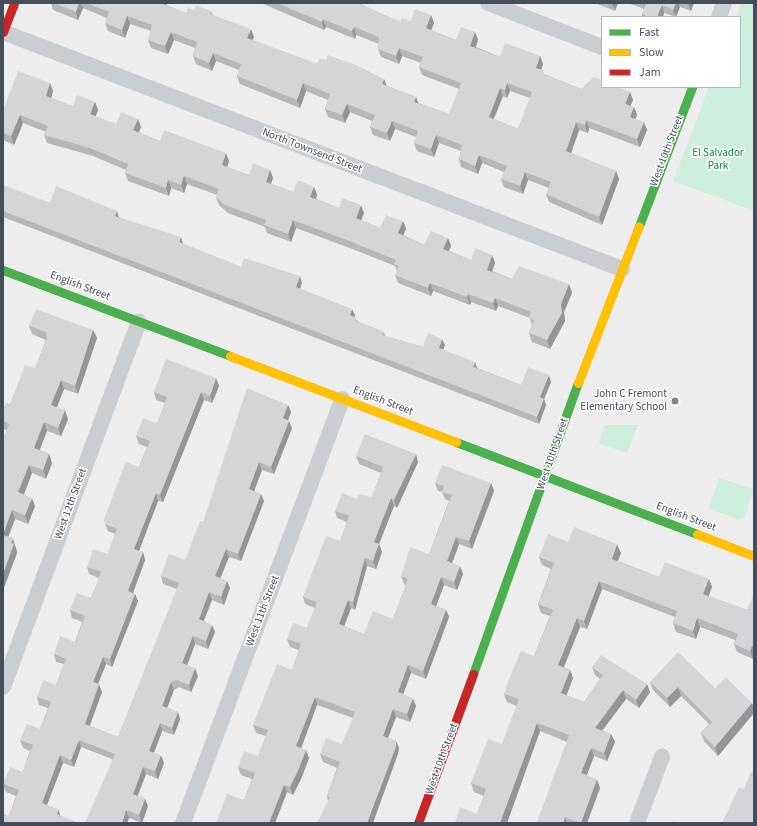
<!DOCTYPE html>
<style>
body{margin:0}
#map{position:relative;width:757px;height:826px;overflow:hidden;background:#eeeded;font-family:"Source Sans 3",sans-serif}
div>[style]{position:absolute}
.green>*{inset:0;background:#cfefde}
.street>*{height:16px;margin:-8px;padding:0 8px;transform-origin:8px;border-radius:8px;background:#cbced1}
.fast>*{height:9px;margin:-4.5px;padding:0 4.5px;transform-origin:4.5px;border-radius:4.5px;background:#4caf50}
.slow>*{height:9px;margin:-4.5px;padding:0 4.5px;transform-origin:4.5px;border-radius:4.5px;background:#ffc107}
.jam>*{height:9px;margin:-4.5px;padding:0 4.5px;transform-origin:4.5px;border-radius:4.5px;background:#c62828}
.wall>*{inset:0;background:#b7b7b9}
.shaded-wall>*{inset:0;background:#959596}
.building>*{inset:0;background:#d5d5d7}
.dots>*{width:11px;height:11px;translate:-50% -50%;box-sizing:border-box;border:2px solid #fff;border-radius:50%}
span{translate:-50% -50%;white-space:nowrap;text-align:center;line-height:1.15;-webkit-text-stroke:3px #fff;paint-order:stroke}
.street-label{font-size:11px;color:#444e5b}
.park-label{font-size:11px;color:#108052}
.poi-label{font-size:11px;color:#444e5b}
.right{translate:-100% -50%;text-align:right}
.frame{position:absolute;inset:0;border:4px solid #444e5b;pointer-events:none}
.legend{position:absolute;left:601px;top:16px;width:140px;height:72px;box-sizing:border-box;background:#fff;border:1px solid #b4b8bd;margin:0;padding:5px 7px;list-style:none;font-size:12px;color:#444e5b}
.legend li{display:flex;align-items:center;gap:8px;height:20px}
.legend b{width:20px;border:1px solid #b4b8bd}
</style>
<div id="map">
<div class="green">
<div style="clip-path:polygon(741px 3px,754px 3px,754px 211px,673px 181px,709px 87px,740px 87px,740px 17px,736px 17px)"></div>
<div style="clip-path:polygon(605px 425px,638px 425px,627px 453px,598px 443px)"></div>
<div style="clip-path:polygon(719px 478px,754px 489px,744px 518px,739px 520px,708px 508px)"></div>
</div>
<div class="street">
<div style="left:488px;top:3px;width:122px;rotate:21.1deg"></div>
<div style="left:719px;top:17px;width:15px;rotate:-70deg"></div>
<div style="left:3px;top:32px;width:663px;rotate:20.95deg"></div>
<div style="left:3px;top:687px;width:390px;rotate:-69.6deg"></div>
<div style="left:183px;top:823px;width:453px;rotate:-69.4deg"></div>
<div style="left:637px;top:823px;width:71px;rotate:-69.3deg"></div>
</div>
<div class="fast">
<div style="left:639px;top:226px;width:149px;rotate:-69.1deg"></div>
<div style="left:3px;top:270px;width:243px;rotate:20.7deg"></div>
<div style="left:456px;top:442px;width:258px;rotate:20.9deg"></div>
<div style="left:473px;top:674px;width:309px;rotate:-70.2deg"></div>
</div>
<div class="slow">
<div style="left:230px;top:356px;width:242px;rotate:20.8deg"></div>
<div style="left:578px;top:383px;width:168px;rotate:-68.8deg"></div>
<div style="left:697px;top:534px;width:61px;rotate:21.1deg"></div>
</div>
<div class="jam">
<div style="left:3px;top:32px;width:31px;rotate:-69deg"></div>
<div style="left:418px;top:823px;width:159px;rotate:-69.7deg"></div>
</div>
<div class="wall">
<div style="clip-path:polygon(evenodd,51px 3px,167px 3px,166px 5px,186px 13px,194px 10px,211px 11px,213px 15px,254px 37px,252px 40px,317px 64px,387px 86px,416px 97px,418px 103px,449px 114px,459px 89px,422px 75px,419px 67px,421px 63px,402px 56px,399px 64px,381px 57px,378px 49px,379px 44px,356px 35px,355px 39px,326px 27px,324px 30px,261px 3px,363px 3px,362px 5px,400px 22px,411px 21px,431px 15px,434px 23px,431px 30px,456px 40px,475px 32px,478px 40px,476px 47px,500px 57px,540px 56px,543px 64px,541px 70px,544px 74px,581px 89px,630px 92px,633px 100px,630px 106px,634px 107px,637px 115px,635px 119px,647px 130px,640px 147px,589px 128px,588px 133px,579px 130px,571px 153px,616px 171px,619px 179px,602px 225px,549px 202px,546px 194px,549px 188px,528px 180px,523px 194px,504px 187px,501px 179px,504px 172px,482px 163px,478px 174px,461px 167px,459px 159px,461px 151px,439px 143px,434px 157px,417px 151px,414px 143px,416px 137px,395px 129px,390px 141px,373px 135px,370px 127px,372px 121px,350px 112px,345px 123px,328px 117px,325px 109px,328px 100px,306px 91px,300px 108px,240px 84px,237px 76px,239px 70px,216px 61px,212px 71px,196px 64px,193px 56px,195px 48px,174px 40px,168px 54px,151px 48px,148px 40px,151px 31px,130px 24px,125px 38px,108px 31px,105px 23px,107px 18px,83px 8px,78px 20px,53px 10px,51px 3px,510px 91px,530px 98px,518px 129px,494px 119px,503px 96px,507px 98px,510px 91px)"></div>
<div style="clip-path:polygon(595px 3px,618px 3px,615px 11px)"></div>
<div style="clip-path:polygon(628px 3px,694px 3px,691px 11px,680px 7px,676px 17px,664px 13px,663px 17px,642px 17px,642px 14px,644px 9px)"></div>
<div style="clip-path:polygon(50px 83px,53px 91px,51px 98px,73px 106px,95px 102px,98px 110px,95px 117px,116px 124px,138px 119px,141px 127px,138px 132px,160px 141px,229px 161px,227px 167px,249px 175px,270px 170px,273px 178px,271px 184px,293px 192px,314px 187px,317px 195px,316px 199px,339px 208px,364px 213px,361px 220px,380px 228px,403px 221px,406px 229px,403px 235px,424px 245px,448px 238px,451px 246px,449px 251px,471px 260px,492px 255px,495px 263px,492px 271px,512px 279px,569px 284px,572px 293px,564px 312px,565px 321px,550px 349px,532px 342px,529px 333px,532px 326px,530px 318px,498px 306px,496px 311px,471px 302px,470px 305px,433px 291px,431px 296px,398px 283px,395px 275px,397px 271px,395px 266px,355px 250px,296px 228px,291px 242px,267px 233px,265px 227px,228px 213px,219px 205px,216px 197px,217px 195px,187px 184px,184px 193px,171px 188px,169px 196px,128px 181px,125px 173px,126px 170px,93px 156px,47px 143px,44px 135px,46px 132px,23px 123px,14px 145px,3px 140px,3px 111px)"></div>
<div style="clip-path:polygon(3px 186px,50px 203px,119px 217px,183px 244px,241px 267px,302px 283px,300px 289px,355px 315px,354px 317px,359px 322px,384px 332px,385px 336px,423px 347px,445px 345px,443px 350px,477px 368px,521px 385px,551px 382px,544px 399px,546px 405px,539px 424px,3px 217px)"></div>
<div style="clip-path:polygon(29px 326px,93px 330px,97px 338px,78px 394px,64px 389px,57px 407px,68px 419px,61px 436px,47px 431px,39px 450px,49px 454px,52px 463px,46px 479px,32px 473px,24px 495px,35px 506px,28px 524px,15px 519px,8px 537px,16px 547px,17px 553px,3px 590px,3px 440px,7px 430px,3px 429px,3px 410px,10px 404px,35px 368px,46px 340px,32px 334px)"></div>
<div style="clip-path:polygon(216px 378px,219px 386px,212px 403px,204px 400px,163px 502px,158px 501px,139px 551px,143px 552px,145px 560px,133px 593px,135px 594px,138px 601px,112px 667px,106px 664px,98px 684px,102px 692px,90px 726px,118px 737px,177px 589px,163px 584px,161px 576px,185px 560px,203px 522px,288px 405px,291px 412px,288px 420px,292px 428px,274px 474px,262px 470px,254px 491px,264px 501px,241px 561px,229px 557px,220px 578px,230px 588px,224px 605px,212px 600px,204px 621px,215px 632px,208px 649px,195px 644px,187px 665px,198px 676px,191px 692px,179px 687px,174px 690px,167px 708px,178px 712px,180px 719px,174px 735px,162px 731px,154px 753px,164px 763px,158px 779px,146px 774px,138px 796px,145px 799px,148px 806px,142px 823px,129px 818px,127px 823px,112px 759px,81px 747px,74px 767px,63px 763px,47px 805px,9px 816px,16px 796px,6px 792px,3px 784px,23px 772px,30px 751px,23px 748px,20px 740px,40px 729px,48px 708px,39px 705px,37px 697px,56px 685px,64px 664px,56px 662px,54px 654px,75px 642px,82px 622px,72px 618px,70px 610px,91px 598px,99px 578px,89px 574px,87px 567px,108px 554px,115px 534px,108px 531px,105px 524px,139px 467px,147px 447px,139px 444px,136px 436px,157px 424px,165px 403px,156px 400px,154px 392px)"></div>
<div style="clip-path:polygon(356px 456px,418px 462px,397px 508px,394px 506px,379px 544px,382px 552px,376px 569px,367px 566px,355px 610px,351px 608px,344px 626px,364px 634px,393px 619px,406px 585px,404px 584px,401px 576px,429px 554px,449px 501px,445px 499px,442px 492px,438px 491px,435px 483px,491px 483px,494px 491px,472px 549px,459px 544px,452px 563px,463px 574px,457px 590px,444px 585px,436px 606px,446px 610px,449px 617px,426px 679px,411px 673px,403px 694px,416px 706px,410px 722px,396px 717px,388px 738px,396px 741px,399px 748px,398px 754px,328px 801px,327px 796px,337px 768px,323px 762px,320px 754px,342px 744px,353px 718px,317px 705px,301px 748px,309px 758px,301px 779px,293px 795px,287px 792px,275px 823px,216px 823px,244px 800px,252px 779px,241px 775px,238px 767px,258px 756px,266px 736px,256px 733px,253px 725px,292px 670px,299px 650px,290px 647px,287px 639px,307px 628px,315px 608px,305px 604px,303px 597px,340px 541px,347px 522px,337px 518px,335px 511px,357px 499px,372px 497px,381px 473px,359px 464px)"></div>
<div style="clip-path:polygon(568px 542px,621px 553px,618px 561px,659px 577px,709px 579px,712px 587px,708px 596px,747px 610px,754px 597px,754px 658px,753px 659px,737px 652px,734px 644px,735px 640px,700px 627px,696px 639px,676px 632px,673px 623px,675px 617px,602px 589px,587px 629px,580px 627px,564px 667px,570px 670px,573px 678px,566px 695px,584px 702px,600px 679px,595px 675px,592px 667px,650px 692px,639px 708px,626px 699px,602px 731px,611px 734px,615px 742px,607px 761px,594px 756px,587px 775px,600px 788px,587px 823px,537px 823px,567px 742px,540px 731px,507px 823px,455px 823px,477px 814px,484px 796px,474px 792px,471px 783px,502px 744px,517px 706px,507px 702px,504px 694px,534px 656px,550px 616px,541px 613px,538px 604px,551px 569px,542px 565px,539px 557px)"></div>
<div style="clip-path:polygon(650px 682px,715px 688px,752px 703px,754px 709px,754px 713px,718px 756px,704px 741px,701px 733px,709px 724px,681px 696px,670px 707px,653px 690px)"></div>
</div>
<div class="shaded-wall">
<div style="clip-path:polygon(79px 3px,81px 3px,83px 8px,78px 20px,76px 12px)"></div>
<div style="clip-path:polygon(161px 3px,167px 3px,163px 11px)"></div>
<div style="clip-path:polygon(612px 3px,618px 3px,615px 11px,612px 4px)"></div>
<div style="clip-path:polygon(676px 3px,678px 3px,680px 7px,676px 17px,673px 10px)"></div>
<div style="clip-path:polygon(689px 3px,694px 3px,691px 11px,688px 4px)"></div>
<div style="clip-path:polygon(662px 5px,664px 13px,663px 17px,657px 17px)"></div>
<div style="clip-path:polygon(431px 15px,434px 23px,429px 36px,426px 28px)"></div>
<div style="clip-path:polygon(127px 16px,130px 24px,125px 38px,122px 30px)"></div>
<div style="clip-path:polygon(323px 19px,326px 27px,324px 30px,322px 22px)"></div>
<div style="clip-path:polygon(354px 27px,356px 35px,355px 39px,352px 31px)"></div>
<div style="clip-path:polygon(251px 29px,254px 37px,250px 46px,247px 38px)"></div>
<div style="clip-path:polygon(171px 32px,174px 40px,168px 54px,165px 46px)"></div>
<div style="clip-path:polygon(475px 32px,478px 40px,473px 54px,470px 46px)"></div>
<div style="clip-path:polygon(399px 48px,402px 56px,399px 64px,396px 56px)"></div>
<div style="clip-path:polygon(213px 53px,216px 61px,212px 71px,209px 63px)"></div>
<div style="clip-path:polygon(540px 56px,543px 64px,539px 76px,536px 68px)"></div>
<div style="clip-path:polygon(384px 79px,387px 87px,382px 84px)"></div>
<div style="clip-path:polygon(50px 83px,53px 91px,49px 104px,46px 96px)"></div>
<div style="clip-path:polygon(303px 83px,306px 91px,300px 108px,297px 100px)"></div>
<div style="clip-path:polygon(507px 83px,510px 91px,507px 98px,505px 90px)"></div>
<div style="clip-path:polygon(500px 88px,503px 96px,491px 125px,489px 117px)"></div>
<div style="clip-path:polygon(630px 92px,633px 100px,628px 112px,625px 104px)"></div>
<div style="clip-path:polygon(416px 97px,419px 105px,414px 102px)"></div>
<div style="clip-path:polygon(95px 102px,98px 110px,93px 123px,90px 114px)"></div>
<div style="clip-path:polygon(347px 104px,350px 112px,345px 123px,342px 115px)"></div>
<div style="clip-path:polygon(634px 107px,637px 115px,633px 125px,630px 117px)"></div>
<div style="clip-path:polygon(20px 115px,23px 123px,14px 145px,11px 136px)"></div>
<div style="clip-path:polygon(138px 119px,141px 127px,136px 139px,133px 130px)"></div>
<div style="clip-path:polygon(586px 120px,589px 128px,588px 133px,585px 125px)"></div>
<div style="clip-path:polygon(392px 121px,395px 129px,390px 141px,387px 133px)"></div>
<div style="clip-path:polygon(576px 122px,579px 130px,569px 159px,566px 151px)"></div>
<div style="clip-path:polygon(644px 122px,647px 130px,640px 147px,637px 139px)"></div>
<div style="clip-path:polygon(436px 135px,439px 143px,434px 157px,431px 149px)"></div>
<div style="clip-path:polygon(226px 153px,229px 161px,225px 173px,222px 165px)"></div>
<div style="clip-path:polygon(479px 155px,482px 163px,478px 174px,475px 166px)"></div>
<div style="clip-path:polygon(270px 170px,273px 178px,269px 190px,266px 182px)"></div>
<div style="clip-path:polygon(616px 171px,619px 179px,602px 225px,599px 217px)"></div>
<div style="clip-path:polygon(525px 172px,528px 180px,523px 194px,520px 186px)"></div>
<div style="clip-path:polygon(184px 176px,187px 184px,184px 193px,181px 185px)"></div>
<div style="clip-path:polygon(168px 180px,171px 188px,169px 196px,166px 188px)"></div>
<div style="clip-path:polygon(314px 187px,317px 195px,313px 206px,310px 197px)"></div>
<div style="clip-path:polygon(361px 205px,364px 213px,359px 226px,356px 218px)"></div>
<div style="clip-path:polygon(117px 211px,119px 218px,115px 216px)"></div>
<div style="clip-path:polygon(293px 220px,296px 228px,291px 242px,288px 234px)"></div>
<div style="clip-path:polygon(403px 221px,406px 229px,401px 241px,398px 233px)"></div>
<div style="clip-path:polygon(181px 237px,183px 244px,181px 249px,179px 242px)"></div>
<div style="clip-path:polygon(448px 238px,451px 246px,446px 257px,443px 249px)"></div>
<div style="clip-path:polygon(492px 255px,495px 263px,490px 278px,487px 270px)"></div>
<div style="clip-path:polygon(300px 276px,302px 283px,298px 294px,296px 287px)"></div>
<div style="clip-path:polygon(430px 283px,433px 291px,431px 296px,428px 288px)"></div>
<div style="clip-path:polygon(569px 284px,572px 293px,564px 312px,565px 321px,550px 349px,547px 340px)"></div>
<div style="clip-path:polygon(468px 294px,471px 302px,470px 305px,467px 297px)"></div>
<div style="clip-path:polygon(495px 298px,498px 306px,496px 311px,493px 303px)"></div>
<div style="clip-path:polygon(352px 309px,355px 315px,352px 322px,350px 315px)"></div>
<div style="clip-path:polygon(93px 330px,97px 338px,78px 394px,75px 386px)"></div>
<div style="clip-path:polygon(442px 339px,445px 345px,441px 354px,439px 348px)"></div>
<div style="clip-path:polygon(475px 362px,477px 368px,473px 367px)"></div>
<div style="clip-path:polygon(549px 375px,551px 382px,544px 399px,546px 405px,539px 424px,537px 417px,540px 397px)"></div>
<div style="clip-path:polygon(216px 378px,219px 386px,212px 403px,210px 396px)"></div>
<div style="clip-path:polygon(61px 380px,64px 389px,54px 414px,51px 405px)"></div>
<div style="clip-path:polygon(201px 392px,204px 400px,163px 502px,160px 495px)"></div>
<div style="clip-path:polygon(288px 405px,291px 412px,286px 426px,283px 418px)"></div>
<div style="clip-path:polygon(65px 410px,68px 419px,61px 436px,58px 428px)"></div>
<div style="clip-path:polygon(289px 421px,292px 428px,274px 474px,271px 467px)"></div>
<div style="clip-path:polygon(44px 422px,47px 431px,37px 457px,34px 448px)"></div>
<div style="clip-path:polygon(49px 454px,52px 463px,46px 479px,43px 470px)"></div>
<div style="clip-path:polygon(416px 454px,418px 462px,397px 508px,394px 500px)"></div>
<div style="clip-path:polygon(259px 462px,262px 470px,252px 497px,249px 489px)"></div>
<div style="clip-path:polygon(29px 465px,32px 473px,21px 501px,18px 492px)"></div>
<div style="clip-path:polygon(491px 483px,494px 491px,472px 549px,469px 541px)"></div>
<div style="clip-path:polygon(156px 493px,158px 501px,137px 556px,134px 549px)"></div>
<div style="clip-path:polygon(261px 494px,264px 501px,241px 561px,238px 554px)"></div>
<div style="clip-path:polygon(32px 498px,35px 506px,28px 524px,25px 515px)"></div>
<div style="clip-path:polygon(391px 498px,394px 506px,379px 544px,382px 552px,376px 569px,373px 561px,374px 542px)"></div>
<div style="clip-path:polygon(12px 510px,15px 519px,6px 543px,3px 535px)"></div>
<div style="clip-path:polygon(456px 537px,459px 544px,450px 569px,447px 561px)"></div>
<div style="clip-path:polygon(13px 538px,17px 553px,3px 590px,3px 574px)"></div>
<div style="clip-path:polygon(617px 544px,621px 553px,615px 567px,612px 559px)"></div>
<div style="clip-path:polygon(226px 549px,229px 557px,218px 584px,215px 576px)"></div>
<div style="clip-path:polygon(143px 552px,145px 560px,131px 598px,128px 591px)"></div>
<div style="clip-path:polygon(365px 558px,367px 566px,355px 610px,353px 602px)"></div>
<div style="clip-path:polygon(460px 566px,463px 574px,457px 590px,454px 582px)"></div>
<div style="clip-path:polygon(441px 577px,444px 585px,434px 612px,431px 604px)"></div>
<div style="clip-path:polygon(709px 579px,712px 587px,706px 603px,703px 594px)"></div>
<div style="clip-path:polygon(227px 581px,230px 588px,224px 605px,221px 597px)"></div>
<div style="clip-path:polygon(599px 581px,602px 589px,587px 629px,584px 621px)"></div>
<div style="clip-path:polygon(209px 592px,212px 600px,201px 627px,199px 619px)"></div>
<div style="clip-path:polygon(135px 594px,138px 601px,112px 667px,110px 659px)"></div>
<div style="clip-path:polygon(348px 600px,351px 608px,342px 632px,339px 624px)"></div>
<div style="clip-path:polygon(446px 610px,449px 617px,426px 679px,423px 671px)"></div>
<div style="clip-path:polygon(577px 618px,580px 627px,561px 674px,558px 665px)"></div>
<div style="clip-path:polygon(697px 618px,700px 627px,696px 639px,693px 631px)"></div>
<div style="clip-path:polygon(212px 625px,215px 632px,208px 649px,206px 641px)"></div>
<div style="clip-path:polygon(193px 636px,195px 644px,185px 671px,182px 663px)"></div>
<div style="clip-path:polygon(752px 646px,754px 650px,753px 659px,750px 651px)"></div>
<div style="clip-path:polygon(103px 657px,106px 664px,96px 689px,93px 682px)"></div>
<div style="clip-path:polygon(408px 665px,411px 673px,401px 700px,398px 692px)"></div>
<div style="clip-path:polygon(195px 668px,198px 676px,191px 692px,189px 685px)"></div>
<div style="clip-path:polygon(570px 670px,573px 678px,564px 702px,561px 693px)"></div>
<div style="clip-path:polygon(171px 682px,174px 690px,165px 713px,162px 706px)"></div>
<div style="clip-path:polygon(99px 684px,102px 692px,87px 732px,85px 724px)"></div>
<div style="clip-path:polygon(647px 684px,650px 692px,639px 708px,636px 700px)"></div>
<div style="clip-path:polygon(678px 687px,681px 696px,670px 707px,667px 698px)"></div>
<div style="clip-path:polygon(623px 690px,626px 699px,598px 736px,595px 728px)"></div>
<div style="clip-path:polygon(315px 697px,317px 705px,299px 754px,296px 746px)"></div>
<div style="clip-path:polygon(413px 698px,416px 706px,410px 722px,407px 714px)"></div>
<div style="clip-path:polygon(752px 703px,754px 709px,754px 713px,718px 756px,715px 747px)"></div>
<div style="clip-path:polygon(393px 709px,396px 717px,386px 743px,383px 736px)"></div>
<div style="clip-path:polygon(178px 712px,180px 719px,174px 735px,172px 728px)"></div>
<div style="clip-path:polygon(160px 723px,162px 731px,152px 758px,149px 751px)"></div>
<div style="clip-path:polygon(537px 723px,540px 731px,507px 823px,500px 823px)"></div>
<div style="clip-path:polygon(611px 734px,615px 742px,607px 761px,604px 753px)"></div>
<div style="clip-path:polygon(79px 740px,81px 747px,74px 767px,71px 760px)"></div>
<div style="clip-path:polygon(396px 741px,399px 748px,398px 754px,373px 823px,367px 823px)"></div>
<div style="clip-path:polygon(591px 748px,594px 756px,584px 782px,581px 773px)"></div>
<div style="clip-path:polygon(306px 750px,309px 758px,301px 779px,293px 795px,290px 787px)"></div>
<div style="clip-path:polygon(60px 755px,63px 763px,45px 810px,42px 803px)"></div>
<div style="clip-path:polygon(161px 755px,164px 763px,158px 779px,155px 771px)"></div>
<div style="clip-path:polygon(143px 767px,146px 774px,135px 801px,133px 794px)"></div>
<div style="clip-path:polygon(597px 779px,600px 788px,587px 823px,581px 823px)"></div>
<div style="clip-path:polygon(284px 785px,287px 792px,275px 823px,269px 823px)"></div>
<div style="clip-path:polygon(145px 799px,148px 806px,142px 823px,139px 815px)"></div>
<div style="clip-path:polygon(58px 809px,61px 817px,57px 814px)"></div>
<div style="clip-path:polygon(126px 810px,129px 818px,127px 823px,122px 823px)"></div>
<div style="clip-path:polygon(565px 817px,567px 823px,563px 823px)"></div>
</div>
<div class="building">
<div style="clip-path:polygon(53px 3px,79px 3px,76px 12px)"></div>
<div style="clip-path:polygon(evenodd,86px 3px,161px 3px,186px 13px,188px 7px,194px 10px,196px 5px,211px 11px,210px 14px,251px 29px,247px 38px,317px 64px,320px 58px,326px 60px,328px 55px,356px 65px,384px 79px,382px 84px,416px 97px,414px 102px,449px 114px,461px 83px,419px 67px,423px 57px,399px 48px,396px 56px,378px 49px,379px 37px,354px 27px,352px 31px,323px 19px,322px 22px,277px 3px,359px 3px,400px 22px,402px 18px,411px 21px,415px 9px,431px 15px,426px 28px,456px 40px,461px 27px,475px 32px,470px 46px,500px 57px,505px 43px,540px 56px,536px 68px,543px 70px,542px 73px,581px 89px,594px 77px,602px 80px,602px 87px,618px 87px,630px 92px,625px 104px,634px 107px,630px 117px,644px 122px,637px 139px,586px 120px,585px 125px,576px 122px,566px 151px,616px 171px,599px 217px,546px 194px,551px 182px,525px 172px,520px 186px,501px 179px,507px 166px,479px 155px,475px 166px,459px 159px,462px 145px,436px 135px,431px 149px,414px 143px,418px 131px,392px 121px,387px 133px,370px 127px,375px 115px,347px 104px,342px 115px,325px 109px,330px 94px,303px 83px,297px 100px,237px 76px,241px 64px,213px 53px,209px 63px,193px 56px,197px 42px,171px 32px,165px 46px,148px 40px,152px 25px,127px 16px,122px 30px,105px 23px,109px 12px,86px 3px,507px 83px,532px 92px,518px 129px,489px 117px,500px 88px,505px 90px,507px 83px)"></div>
<div style="clip-path:polygon(644px 3px,676px 3px,673px 10px,662px 5px,657px 17px,648px 17px,642px 14px,646px 4px)"></div>
<div style="clip-path:polygon(18px 71px,50px 83px,46px 96px,73px 106px,77px 95px,95px 102px,90px 114px,116px 124px,121px 112px,138px 119px,133px 130px,160px 141px,164px 130px,226px 153px,222px 165px,249px 175px,253px 163px,270px 170px,266px 182px,293px 192px,298px 180px,314px 187px,310px 197px,339px 208px,342px 198px,361px 205px,356px 218px,380px 228px,386px 215px,403px 221px,398px 233px,424px 245px,431px 231px,448px 238px,443px 249px,471px 260px,475px 248px,492px 255px,487px 270px,512px 279px,519px 266px,569px 284px,561px 304px,562px 313px,547px 340px,529px 333px,534px 320px,529px 317px,531px 312px,495px 298px,493px 303px,468px 294px,467px 297px,430px 283px,428px 288px,395px 275px,399px 266px,394px 264px,396px 260px,352px 242px,293px 220px,288px 234px,264px 225px,266px 220px,225px 205px,216px 197px,219px 189px,184px 176px,181px 185px,168px 180px,166px 188px,125px 173px,128px 164px,90px 148px,44px 135px,48px 126px,20px 115px,11px 136px,3px 133px,3px 111px)"></div>
<div style="clip-path:polygon(3px 185px,50px 203px,56px 186px,117px 211px,115px 216px,181px 237px,179px 242px,241px 267px,244px 258px,300px 276px,296px 287px,352px 309px,350px 315px,357px 318px,356px 321px,384px 332px,382px 335px,423px 347px,428px 333px,442px 339px,439px 348px,475px 362px,473px 367px,521px 385px,528px 367px,549px 375px,540px 397px,544px 399px,537px 417px,3px 211px)"></div>
<div style="clip-path:polygon(36px 309px,93px 330px,75px 386px,61px 380px,51px 405px,65px 410px,58px 428px,44px 422px,34px 448px,49px 454px,43px 470px,29px 465px,18px 492px,32px 498px,25px 515px,12px 510px,3px 534px,3px 440px,9px 424px,3px 421px,3px 410px,6px 403px,10px 404px,25px 365px,35px 368px,47px 338px,46px 332px,29px 326px)"></div>
<div style="clip-path:polygon(166px 359px,216px 378px,210px 396px,201px 392px,160px 495px,156px 493px,134px 549px,143px 552px,128px 591px,135px 594px,110px 659px,103px 657px,93px 682px,99px 684px,85px 724px,118px 737px,179px 583px,161px 576px,169px 554px,185px 560px,200px 521px,203px 522px,247px 388px,288px 405px,283px 418px,289px 421px,271px 467px,259px 462px,249px 489px,261px 494px,238px 554px,226px 549px,215px 576px,227px 581px,221px 597px,209px 592px,199px 619px,212px 625px,206px 641px,193px 636px,182px 663px,195px 668px,189px 685px,176px 680px,171px 682px,162px 706px,178px 712px,172px 728px,160px 723px,149px 751px,161px 755px,155px 771px,143px 767px,133px 794px,145px 799px,139px 815px,126px 810px,122px 823px,85px 823px,115px 754px,79px 740px,71px 760px,60px 755px,42px 803px,58px 809px,57px 814px,79px 823px,3px 823px,3px 814px,9px 816px,19px 790px,3px 784px,10px 767px,23px 772px,33px 745px,20px 740px,27px 724px,40px 729px,51px 702px,37px 697px,43px 680px,56px 685px,66px 659px,54px 654px,60px 636px,75px 642px,85px 616px,70px 610px,77px 593px,91px 598px,101px 572px,87px 567px,93px 549px,108px 554px,117px 529px,105px 524px,104px 519px,126px 462px,139px 467px,150px 441px,136px 436px,143px 418px,157px 424px,167px 397px,154px 392px)"></div>
<div style="clip-path:polygon(365px 434px,416px 454px,394px 500px,391px 498px,374px 542px,379px 544px,373px 561px,365px 558px,353px 602px,348px 600px,339px 624px,364px 634px,373px 611px,393px 619px,408px 579px,401px 576px,410px 547px,429px 554px,452px 495px,442px 492px,444px 486px,435px 483px,442px 465px,491px 483px,469px 541px,456px 537px,447px 561px,460px 566px,454px 582px,441px 577px,431px 604px,446px 610px,423px 671px,408px 665px,398px 692px,413px 698px,407px 714px,393px 709px,383px 736px,396px 741px,396px 747px,367px 823px,317px 823px,330px 797px,327px 796px,340px 762px,320px 754px,326px 738px,342px 744px,355px 712px,315px 697px,296px 746px,306px 750px,298px 771px,290px 787px,284px 785px,269px 823px,259px 823px,257px 822px,256px 823px,216px 823px,227px 794px,244px 800px,255px 773px,238px 767px,244px 751px,258px 756px,268px 730px,253px 725px,277px 664px,292px 670px,301px 644px,287px 639px,293px 623px,307px 628px,317px 602px,303px 597px,326px 536px,340px 541px,349px 516px,335px 511px,342px 493px,357px 499px,359px 494px,372px 497px,383px 467px,356px 456px)"></div>
<div style="clip-path:polygon(574px 527px,617px 544px,612px 559px,659px 577px,665px 562px,709px 579px,703px 594px,747px 610px,753px 596px,754px 597px,754px 646px,752px 646px,750px 651px,734px 644px,738px 634px,697px 618px,693px 631px,673px 623px,677px 611px,599px 581px,584px 621px,577px 618px,558px 665px,570px 670px,561px 693px,584px 702px,603px 675px,592px 667px,601px 655px,647px 684px,636px 700px,623px 690px,595px 728px,611px 734px,604px 753px,591px 748px,581px 773px,597px 779px,581px 823px,565px 817px,563px 823px,537px 823px,569px 735px,537px 723px,500px 823px,455px 823px,460px 807px,477px 814px,486px 789px,471px 783px,488px 739px,502px 744px,519px 699px,504px 694px,511px 674px,521px 651px,534px 656px,553px 610px,538px 604px,554px 563px,539px 557px,548px 534px,568px 542px)"></div>
<div style="clip-path:polygon(3px 535px,13px 538px,11px 543px,14px 544px,3px 574px)"></div>
<div style="clip-path:polygon(678px 652px,715px 688px,726px 677px,752px 703px,715px 747px,701px 733px,712px 722px,678px 687px,667px 698px,650px 682px)"></div>
<div style="clip-path:polygon(751px 772px,754px 773px,754px 823px,722px 823px,739px 787px,744px 789px)"></div>
<div style="clip-path:polygon(673px 821px,678px 823px,672px 823px)"></div>
</div>
<div class="dots">
<div style="left:675px;top:401px;background:#80868e"></div>
</div>
<div class="street-label">
<span style="left:312px;top:151px;rotate:21deg">North Townsend Street</span>
<span style="left:667px;top:151px;rotate:-69deg">West 10th Street</span>
<span style="left:80px;top:286px;rotate:21deg">English Street</span>
<span style="left:383px;top:401px;rotate:21deg">English Street</span>
<span style="left:553px;top:454px;rotate:-71deg">West 10th Street</span>
<span style="left:71px;top:504px;rotate:-70deg">West 12th Street</span>
<span style="left:686px;top:517px;rotate:21deg">English Street</span>
<span style="left:263px;top:611px;rotate:-69deg">West 11th Street</span>
<span style="left:442px;top:759px;rotate:-70deg">West 10th Street</span>
</div>
<div class="park-label">
<span style="left:718px;top:160px">El Salvador<br>Park</span>
</div>
<div class="poi-label">
<span class="right" style="left:667px;top:401px">John C Fremont<br>Elementary School</span>
</div>
<div class="frame"></div>
<ul class="legend">
<li><b style="height:5px;background:#4caf50"></b>Fast</li>
<li><b style="height:5px;background:#ffc107"></b>Slow</li>
<li><b style="height:5px;background:#c62828"></b>Jam</li>
</ul>
</div>
